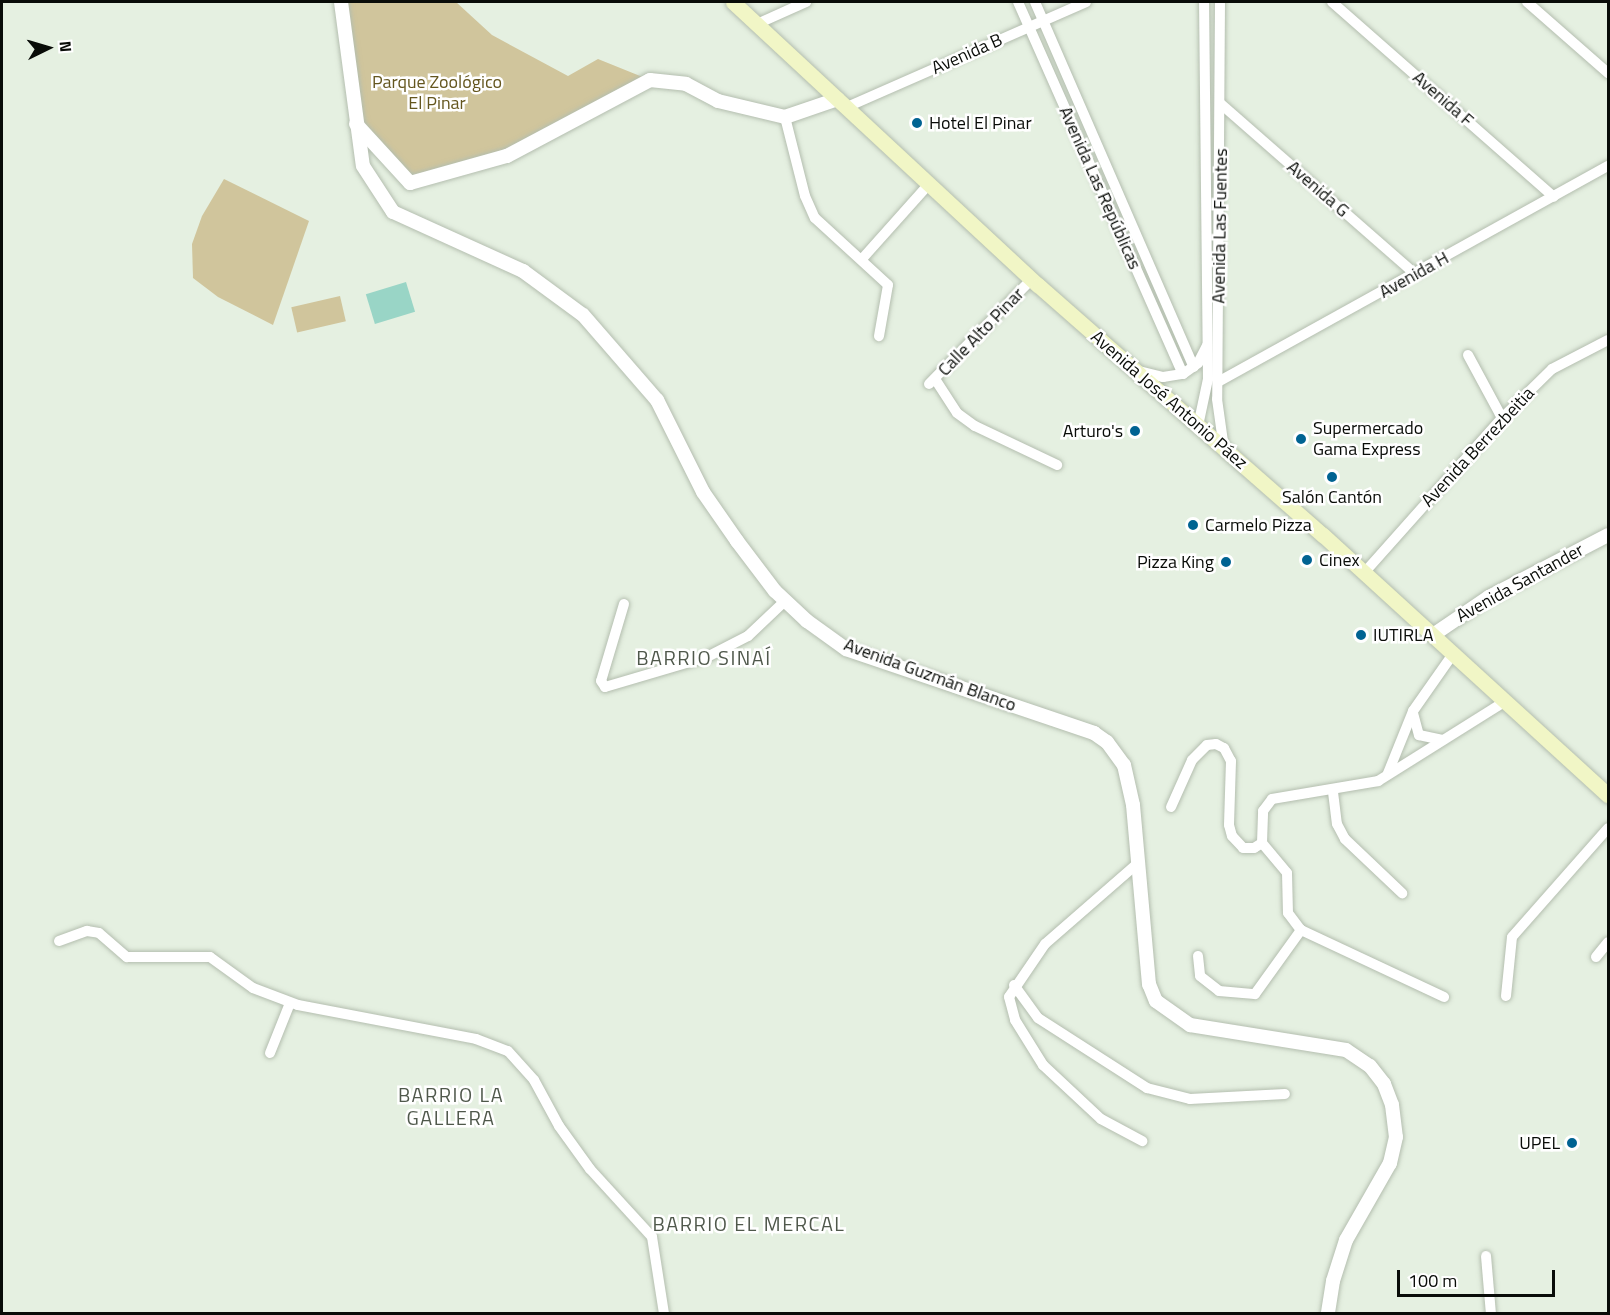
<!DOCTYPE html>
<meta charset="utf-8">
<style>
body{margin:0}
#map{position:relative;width:1610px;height:1315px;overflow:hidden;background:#e5f0e1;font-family:"Titillium Web",sans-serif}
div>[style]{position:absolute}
.green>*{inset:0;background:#d0c59c;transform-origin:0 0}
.water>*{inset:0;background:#99d5c6;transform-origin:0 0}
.roads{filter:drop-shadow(0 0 2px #b4beaf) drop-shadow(0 0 2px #b4beaf)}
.minor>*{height:10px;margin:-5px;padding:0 5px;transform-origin:5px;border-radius:5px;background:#fff}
.tertiary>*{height:14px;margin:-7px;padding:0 7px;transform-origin:7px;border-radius:7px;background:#fff}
.secondary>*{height:15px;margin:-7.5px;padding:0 7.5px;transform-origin:7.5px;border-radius:7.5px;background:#f1f6c6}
.dots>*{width:16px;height:16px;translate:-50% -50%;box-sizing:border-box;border:3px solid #fff;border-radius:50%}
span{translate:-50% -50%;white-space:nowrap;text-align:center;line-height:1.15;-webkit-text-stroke:5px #fff;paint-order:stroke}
.street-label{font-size:18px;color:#090c08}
.park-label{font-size:18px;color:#64561e}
.poi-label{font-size:18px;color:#090c08}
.left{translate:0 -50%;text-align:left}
.right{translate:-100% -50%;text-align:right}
.neighbourhood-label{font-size:20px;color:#4f584b;letter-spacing:1.5px}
.frame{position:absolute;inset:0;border:3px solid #090c08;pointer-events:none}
.north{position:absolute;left:18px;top:18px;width:60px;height:60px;-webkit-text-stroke:4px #fff;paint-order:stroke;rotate:85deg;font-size:16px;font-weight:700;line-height:24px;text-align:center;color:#090c08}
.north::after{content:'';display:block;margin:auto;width:21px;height:27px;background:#090c08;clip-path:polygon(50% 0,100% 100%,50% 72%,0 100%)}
.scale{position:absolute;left:1397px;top:1270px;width:158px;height:27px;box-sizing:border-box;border:3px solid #090c08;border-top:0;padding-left:8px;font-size:18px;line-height:21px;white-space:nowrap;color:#090c08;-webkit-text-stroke:4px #fff;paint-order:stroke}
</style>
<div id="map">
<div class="green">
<div style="clip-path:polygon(341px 2px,456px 2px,492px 35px,568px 76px,598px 59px,650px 80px,507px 156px,410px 183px,356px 123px)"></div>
<div style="clip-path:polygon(224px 179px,309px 221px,273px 325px,218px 297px,193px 278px,192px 244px,202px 216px)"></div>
<div style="left:340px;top:296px;width:26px;height:50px;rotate:77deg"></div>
</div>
<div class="water">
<div style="left:406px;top:282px;width:31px;height:42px;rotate:73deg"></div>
</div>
<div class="roads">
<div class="minor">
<div style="left:1018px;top:2px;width:407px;rotate:66.1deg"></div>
<div style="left:1035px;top:2px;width:398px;rotate:66.5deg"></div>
<div style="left:1220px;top:2px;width:397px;rotate:90.4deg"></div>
<div style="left:1217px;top:399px;width:50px;rotate:82deg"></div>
<div style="left:1332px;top:2px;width:295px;rotate:41.3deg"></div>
<div style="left:1527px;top:2px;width:108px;rotate:41.2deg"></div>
<div style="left:757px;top:24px;width:54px;rotate:-24.2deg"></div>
<div style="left:1221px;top:104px;width:258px;rotate:41.2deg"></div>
<div style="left:847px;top:107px;width:261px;rotate:-23.7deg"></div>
<div style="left:785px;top:117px;width:81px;rotate:75.8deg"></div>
<div style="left:805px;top:196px;width:24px;rotate:66deg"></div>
<div style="left:815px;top:218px;width:99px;rotate:42.5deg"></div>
<div style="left:888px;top:285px;width:52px;rotate:100deg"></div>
<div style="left:862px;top:259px;width:101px;rotate:-48.2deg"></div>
<div style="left:1468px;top:355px;width:72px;rotate:61.6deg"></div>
<div style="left:1139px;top:371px;width:25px;rotate:14deg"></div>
<div style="left:1163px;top:377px;width:20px;rotate:-9deg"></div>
<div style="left:1183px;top:374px;width:19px;rotate:-36deg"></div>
<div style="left:1198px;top:363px;width:20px;rotate:-63deg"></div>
<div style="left:935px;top:379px;width:40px;rotate:57.1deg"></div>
<div style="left:957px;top:413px;width:22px;rotate:36deg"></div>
<div style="left:975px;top:426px;width:91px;rotate:25.4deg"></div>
<div style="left:1218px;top:382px;width:446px;rotate:-29deg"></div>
<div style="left:929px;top:384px;width:147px;rotate:-45.6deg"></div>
<div style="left:1198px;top:426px;width:48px;rotate:-78deg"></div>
<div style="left:1208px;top:379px;width:377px;rotate:-90.6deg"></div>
<div style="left:1364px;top:573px;width:208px;rotate:-48.3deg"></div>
<div style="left:1502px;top:418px;width:70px;rotate:-44.4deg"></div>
<div style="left:1552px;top:369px;width:63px;rotate:-27.4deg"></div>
<div style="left:624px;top:604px;width:80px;rotate:106.6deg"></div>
<div style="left:601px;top:681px;width:7px;rotate:56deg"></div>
<div style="left:605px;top:687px;width:106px;rotate:-16.4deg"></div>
<div style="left:707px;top:657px;width:46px;rotate:-27.1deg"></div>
<div style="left:748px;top:636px;width:51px;rotate:-43.4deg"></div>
<div style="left:1413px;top:713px;width:23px;rotate:75deg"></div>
<div style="left:1419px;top:735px;width:24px;rotate:12deg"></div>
<div style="left:1388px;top:773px;width:67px;rotate:-68deg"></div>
<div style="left:1413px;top:711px;width:70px;rotate:-54.9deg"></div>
<div style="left:1333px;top:792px;width:32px;rotate:83deg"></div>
<div style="left:1337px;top:824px;width:17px;rotate:62deg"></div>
<div style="left:1345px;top:839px;width:79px;rotate:43.5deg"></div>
<div style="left:1171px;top:807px;width:51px;rotate:-65.9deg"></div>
<div style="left:1192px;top:760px;width:21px;rotate:-45deg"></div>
<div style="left:1207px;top:745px;width:9px;rotate:-6deg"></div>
<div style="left:1216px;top:744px;width:9px;rotate:27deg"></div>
<div style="left:1224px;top:748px;width:15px;rotate:62deg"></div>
<div style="left:1231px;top:761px;width:64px;rotate:91.8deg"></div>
<div style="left:1229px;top:825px;width:11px;rotate:75deg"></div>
<div style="left:1232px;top:836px;width:16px;rotate:47deg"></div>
<div style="left:1243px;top:848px;width:11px"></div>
<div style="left:1254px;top:848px;width:9px;rotate:-32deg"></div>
<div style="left:1262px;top:843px;width:32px;rotate:-88deg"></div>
<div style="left:1263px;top:811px;width:15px;rotate:-53deg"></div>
<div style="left:1272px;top:799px;width:108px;rotate:-9.6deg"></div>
<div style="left:1378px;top:781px;width:149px;rotate:-32.1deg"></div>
<div style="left:1262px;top:843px;width:39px;rotate:50deg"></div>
<div style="left:1287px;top:873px;width:40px;rotate:88.6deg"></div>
<div style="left:1288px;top:913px;width:21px;rotate:53deg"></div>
<div style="left:1301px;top:930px;width:158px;rotate:25.1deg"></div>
<div style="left:1138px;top:863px;width:123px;rotate:138.9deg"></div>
<div style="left:1045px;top:944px;width:64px;rotate:124.2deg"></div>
<div style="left:1009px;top:997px;width:24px;rotate:75deg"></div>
<div style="left:1015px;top:1020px;width:53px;rotate:58.1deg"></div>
<div style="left:1043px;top:1065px;width:79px;rotate:43deg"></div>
<div style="left:1101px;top:1119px;width:47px;rotate:28.2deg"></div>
<div style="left:59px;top:941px;width:30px;rotate:-20deg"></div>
<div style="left:87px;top:931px;width:12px;rotate:9deg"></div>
<div style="left:99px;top:933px;width:37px;rotate:41deg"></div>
<div style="left:127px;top:957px;width:83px"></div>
<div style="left:210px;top:957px;width:53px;rotate:35.8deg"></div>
<div style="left:253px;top:988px;width:48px;rotate:20.7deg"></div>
<div style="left:298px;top:1005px;width:181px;rotate:10.8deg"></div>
<div style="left:476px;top:1039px;width:34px;rotate:21deg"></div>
<div style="left:508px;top:1051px;width:39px;rotate:48deg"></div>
<div style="left:534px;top:1080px;width:52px;rotate:61.5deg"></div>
<div style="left:559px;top:1126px;width:53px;rotate:54.2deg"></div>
<div style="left:590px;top:1169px;width:92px;rotate:47.6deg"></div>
<div style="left:652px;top:1237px;width:78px;rotate:81.1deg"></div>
<div style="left:1198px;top:956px;width:20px;rotate:84deg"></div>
<div style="left:1200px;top:976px;width:24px;rotate:38deg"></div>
<div style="left:1219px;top:991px;width:36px;rotate:5deg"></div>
<div style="left:1255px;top:994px;width:79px;rotate:-54.3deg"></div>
<div style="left:1596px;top:957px;width:19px;rotate:-51deg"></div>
<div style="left:1014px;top:985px;width:41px;rotate:54deg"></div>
<div style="left:1038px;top:1018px;width:130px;rotate:32.7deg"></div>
<div style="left:1147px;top:1088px;width:44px;rotate:14.3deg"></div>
<div style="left:1190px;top:1099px;width:95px;rotate:-3deg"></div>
<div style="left:1506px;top:996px;width:59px;rotate:-84.2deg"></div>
<div style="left:1512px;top:937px;width:145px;rotate:-48.6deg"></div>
<div style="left:270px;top:1053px;width:54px;rotate:-68.2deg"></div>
<div style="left:1486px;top:1256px;width:58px;rotate:85.1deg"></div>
</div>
<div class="tertiary">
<div style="left:341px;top:2px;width:165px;rotate:82.4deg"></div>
<div style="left:363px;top:166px;width:55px;rotate:56.9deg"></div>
<div style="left:393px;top:212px;width:143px;rotate:24.4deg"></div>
<div style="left:523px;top:271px;width:74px;rotate:36.3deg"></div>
<div style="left:583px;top:315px;width:113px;rotate:49deg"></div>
<div style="left:657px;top:400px;width:103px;rotate:63.4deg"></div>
<div style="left:703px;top:492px;width:60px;rotate:55.2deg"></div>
<div style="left:737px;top:541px;width:63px;rotate:52.8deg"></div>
<div style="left:775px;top:591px;width:44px;rotate:43.2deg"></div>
<div style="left:807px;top:621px;width:48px;rotate:35.7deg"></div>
<div style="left:846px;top:649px;width:262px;rotate:18.7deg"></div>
<div style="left:1094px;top:733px;width:16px;rotate:35deg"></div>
<div style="left:1107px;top:742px;width:29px;rotate:54deg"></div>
<div style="left:1124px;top:765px;width:41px;rotate:77.3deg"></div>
<div style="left:1133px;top:805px;width:180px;rotate:84.9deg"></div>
<div style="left:1149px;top:984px;width:18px;rotate:68deg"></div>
<div style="left:1156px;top:1001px;width:42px;rotate:35.2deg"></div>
<div style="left:1190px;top:1025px;width:158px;rotate:9.1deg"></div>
<div style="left:1346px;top:1050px;width:29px;rotate:34deg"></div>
<div style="left:1370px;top:1066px;width:23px;rotate:52deg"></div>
<div style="left:1384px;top:1084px;width:22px;rotate:69deg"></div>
<div style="left:1392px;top:1105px;width:32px;rotate:83deg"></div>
<div style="left:1396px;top:1137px;width:27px;rotate:103deg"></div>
<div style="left:1390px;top:1163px;width:89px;rotate:119.7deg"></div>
<div style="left:1346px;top:1240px;width:43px;rotate:107.6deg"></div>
<div style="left:1333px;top:1281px;width:33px;rotate:99deg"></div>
<div style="left:356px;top:124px;width:80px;rotate:47.5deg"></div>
<div style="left:410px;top:183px;width:101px;rotate:-15.6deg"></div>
<div style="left:507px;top:156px;width:162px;rotate:-28deg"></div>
<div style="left:650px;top:80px;width:36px;rotate:6deg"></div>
<div style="left:686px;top:84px;width:36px;rotate:28deg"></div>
<div style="left:718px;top:101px;width:69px;rotate:13.4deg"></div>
<div style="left:785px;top:117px;width:56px;rotate:-18.8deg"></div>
<div style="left:1433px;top:635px;width:68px;rotate:-34.2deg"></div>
<div style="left:1489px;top:597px;width:134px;rotate:-27.5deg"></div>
</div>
<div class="secondary">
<div style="left:733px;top:2px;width:416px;rotate:42.9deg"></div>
<div style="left:1038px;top:285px;width:379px;rotate:41.3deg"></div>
<div style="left:1323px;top:535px;width:386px;rotate:42.4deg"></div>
</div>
</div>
<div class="dots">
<div style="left:917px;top:123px;background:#006392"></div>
<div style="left:1135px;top:431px;background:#006392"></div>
<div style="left:1301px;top:439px;background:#006392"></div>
<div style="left:1332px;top:477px;background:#006392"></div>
<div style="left:1193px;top:525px;background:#006392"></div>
<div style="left:1307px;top:560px;background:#006392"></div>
<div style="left:1226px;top:562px;background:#006392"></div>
<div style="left:1361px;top:635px;background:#006392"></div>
<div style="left:1572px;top:1143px;background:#006392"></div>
</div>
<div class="street-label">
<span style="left:967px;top:54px;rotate:-24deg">Avenida B</span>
<span style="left:1443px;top:99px;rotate:41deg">Avenida F</span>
<span style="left:1100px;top:188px;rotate:66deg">Avenida Las Repúblicas</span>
<span style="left:1318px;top:189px;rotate:41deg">Avenida G</span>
<span style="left:1220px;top:226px;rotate:-89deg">Avenida Las Fuentes</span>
<span style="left:1414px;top:275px;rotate:-29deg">Avenida H</span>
<span style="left:981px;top:332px;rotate:-46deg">Calle Alto Pinar</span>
<span style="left:1169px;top:400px;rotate:41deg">Avenida José Antonio Páez</span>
<span style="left:1478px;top:447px;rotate:-47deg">Avenida Berrezbeitia</span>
<span style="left:1520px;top:583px;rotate:-29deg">Avenida Santander</span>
<span style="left:930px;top:675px;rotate:20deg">Avenida Guzmán Blanco</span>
</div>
<div class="park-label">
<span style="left:437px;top:93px">Parque Zoológico<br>El Pinar</span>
</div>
<div class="poi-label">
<span class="left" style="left:929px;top:123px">Hotel El Pinar</span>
<span class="left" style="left:1313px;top:439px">Supermercado<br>Gama Express</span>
<span class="right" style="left:1123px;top:431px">Arturo's</span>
<span style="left:1332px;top:497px">Salón Cantón</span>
<span class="left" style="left:1205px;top:525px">Carmelo Pizza</span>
<span class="left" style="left:1319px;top:560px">Cinex</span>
<span class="right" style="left:1214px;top:562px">Pizza King</span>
<span class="left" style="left:1373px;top:635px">IUTIRLA</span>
<span class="right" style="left:1560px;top:1143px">UPEL</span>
</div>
<div class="neighbourhood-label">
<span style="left:704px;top:657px">BARRIO SINAÍ</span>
<span style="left:451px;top:1106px">BARRIO LA<br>GALLERA</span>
<span style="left:749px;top:1223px">BARRIO EL MERCAL</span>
</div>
<div class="frame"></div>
<div class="north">N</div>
<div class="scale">100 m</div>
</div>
